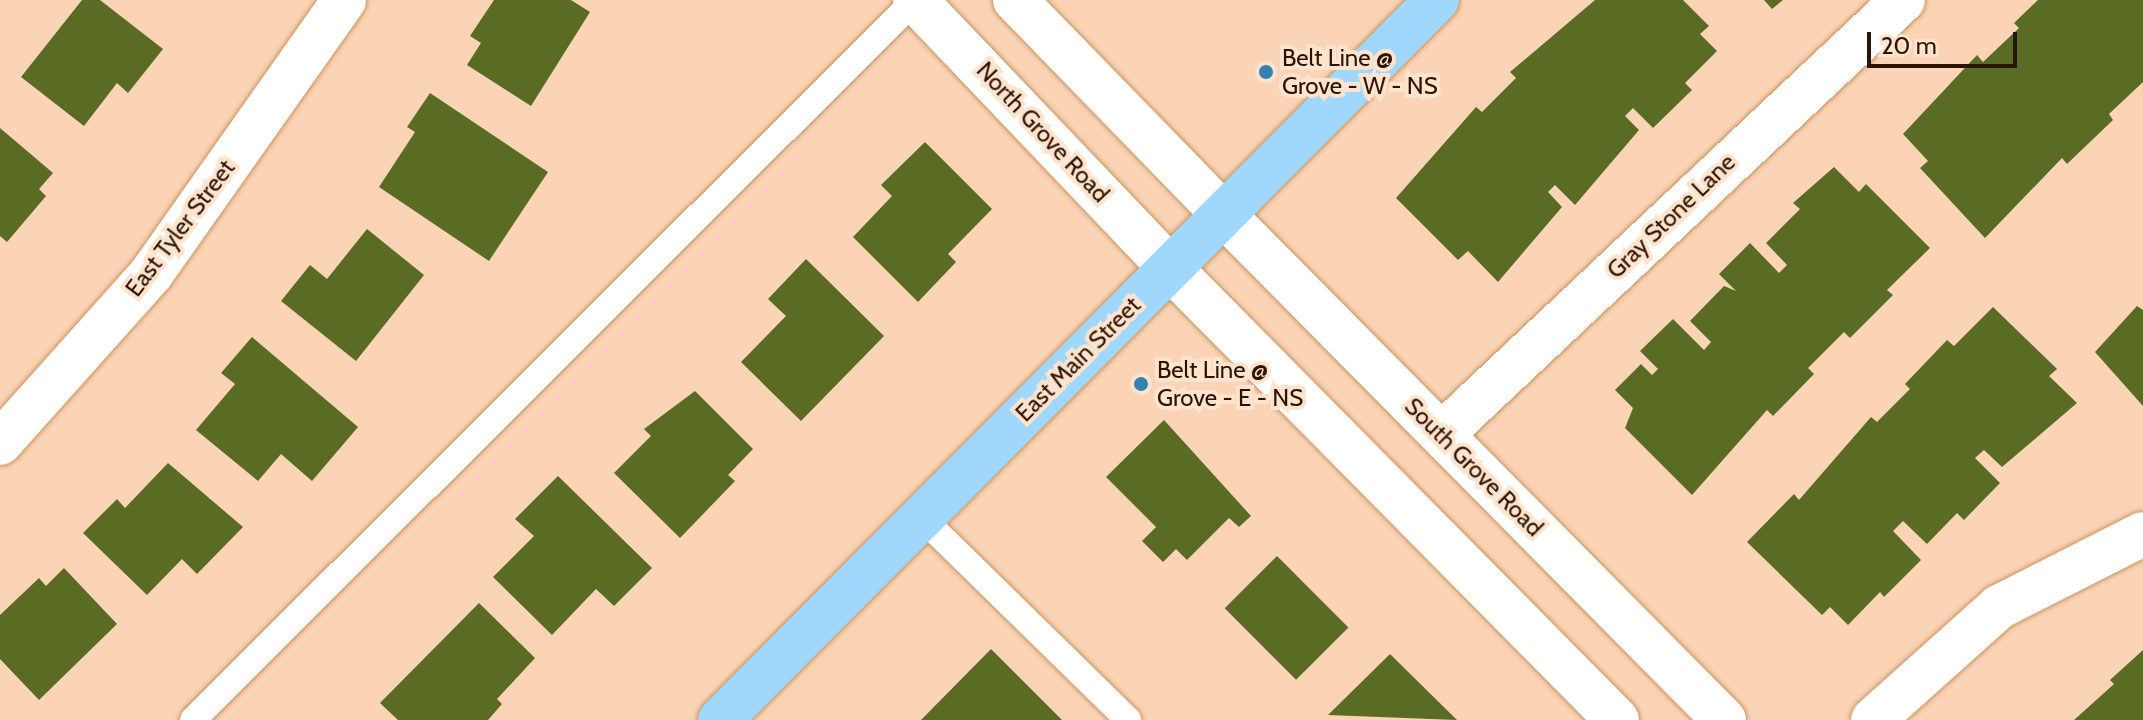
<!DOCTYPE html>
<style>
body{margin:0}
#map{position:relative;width:2143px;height:720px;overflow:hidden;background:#fad4b5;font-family:Cabin,sans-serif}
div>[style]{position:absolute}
.building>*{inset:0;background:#5a6b23;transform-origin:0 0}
.roads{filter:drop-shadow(0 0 2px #cd925e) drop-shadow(0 0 2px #cd925e)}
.service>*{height:26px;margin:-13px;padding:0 13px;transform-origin:13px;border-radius:13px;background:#fff}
.minor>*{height:44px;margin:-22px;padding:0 22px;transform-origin:22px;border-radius:22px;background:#fff}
.tertiary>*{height:44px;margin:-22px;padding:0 22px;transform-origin:22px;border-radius:22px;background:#fff}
.secondary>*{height:44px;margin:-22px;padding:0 22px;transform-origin:22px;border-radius:22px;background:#fff}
.primary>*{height:44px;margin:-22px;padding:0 22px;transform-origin:22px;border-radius:22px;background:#a0d7fd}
.dots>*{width:22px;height:22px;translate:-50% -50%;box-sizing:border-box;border:4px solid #fee4cf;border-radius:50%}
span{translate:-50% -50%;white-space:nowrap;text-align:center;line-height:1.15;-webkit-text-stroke:8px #fee4cf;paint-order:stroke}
.poi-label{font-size:24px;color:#2b1501}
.left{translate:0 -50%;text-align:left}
.street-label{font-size:24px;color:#2b1501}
.scale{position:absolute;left:1867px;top:32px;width:150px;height:36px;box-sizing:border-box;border:4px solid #2b1501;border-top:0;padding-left:10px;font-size:24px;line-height:28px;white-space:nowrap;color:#2b1501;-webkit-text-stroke:6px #fee4cf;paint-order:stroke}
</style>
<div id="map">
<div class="building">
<div style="clip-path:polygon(82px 0,100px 0,163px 49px,128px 93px,117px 83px,84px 126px,21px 77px)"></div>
<div style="clip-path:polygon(494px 0,571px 0,590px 12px,531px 106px,467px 65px,481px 43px,470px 36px)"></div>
<div style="clip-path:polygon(1595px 0,1683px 0,1709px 26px,1700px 34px,1717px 51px,1685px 83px,1692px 90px,1653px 128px,1633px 108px,1625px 116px,1639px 130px,1575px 205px,1555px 185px,1548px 192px,1562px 207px,1498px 282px,1468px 251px,1458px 260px,1396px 198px,1476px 107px,1482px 112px,1516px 78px,1510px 72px)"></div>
<div style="clip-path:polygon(1764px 0,1783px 0,1772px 9px)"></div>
<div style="clip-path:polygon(2038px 0,2143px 0,2143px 82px,2109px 114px,2113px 120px,2067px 164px,2062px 158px,1985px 238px,1920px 168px,1928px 161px,1903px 134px,1977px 55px,1983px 62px,2019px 28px,2014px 23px)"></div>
<div style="clip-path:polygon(430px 93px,548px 172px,489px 261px,379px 187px,415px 132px,407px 127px)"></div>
<div style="clip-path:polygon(0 128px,53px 173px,39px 189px,46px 196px,7px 242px,0 236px)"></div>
<div style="clip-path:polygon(925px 142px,992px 209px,948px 254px,956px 262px,918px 302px,853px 237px,892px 196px,881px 185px)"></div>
<div style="clip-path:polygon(1834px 167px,1859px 192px,1866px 184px,1930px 248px,1887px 290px,1893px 295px,1850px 338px,1844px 332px,1808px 368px,1814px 374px,1773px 416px,1767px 410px,1692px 495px,1625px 428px,1633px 408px,1615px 390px,1641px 364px,1652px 375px,1658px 369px,1640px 351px,1673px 319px,1704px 350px,1711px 342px,1690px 321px,1724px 286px,1736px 291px,1719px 274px,1750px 243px,1779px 273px,1787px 265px,1766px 243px,1800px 209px,1793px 203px)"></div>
<div style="clip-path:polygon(367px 229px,424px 275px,356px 361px,281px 301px,310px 265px,327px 279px)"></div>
<div style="clip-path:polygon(806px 259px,884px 336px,801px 421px,741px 362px,786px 316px,768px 299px)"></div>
<div style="clip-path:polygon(2137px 306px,2143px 310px,2143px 406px,2095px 352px)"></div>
<div style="clip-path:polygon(1993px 307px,2057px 369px,2049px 376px,2077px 403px,2002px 467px,1984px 450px,1975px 458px,2000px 483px,1964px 520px,1957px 513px,1927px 544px,1903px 521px,1893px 531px,1921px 560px,1884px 597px,1880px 592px,1848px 625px,1830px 607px,1822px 615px,1747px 542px,1794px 494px,1799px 500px,1871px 417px,1877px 422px,1910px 389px,1905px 384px,1947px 340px,1954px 346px)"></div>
<div style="clip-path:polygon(252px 337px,358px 427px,312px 481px,281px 454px,258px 481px,196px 430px,235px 384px,221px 373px)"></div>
<div style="clip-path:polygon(695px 391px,753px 449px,728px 475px,735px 481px,680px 538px,614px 473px,651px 436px,644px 429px)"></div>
<div style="clip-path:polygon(1164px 420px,1251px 516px,1239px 527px,1229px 518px,1187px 560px,1176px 549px,1163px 562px,1142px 541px,1156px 527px,1106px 477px)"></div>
<div style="clip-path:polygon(168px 463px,243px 527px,197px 574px,182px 559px,147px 595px,83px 533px,117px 499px,125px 508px)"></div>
<div style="clip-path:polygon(558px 476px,652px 568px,614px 606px,596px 589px,552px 635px,493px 577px,534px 536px,515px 519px)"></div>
<div style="left:1277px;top:556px;width:101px;height:74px;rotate:45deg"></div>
<div style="clip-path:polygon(64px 568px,117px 624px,39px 700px,0 659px,0 615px,39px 578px,46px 586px)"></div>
<div style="clip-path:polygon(479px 603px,535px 658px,497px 699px,502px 704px,488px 720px,398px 720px,380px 703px)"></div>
<div style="clip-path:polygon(991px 649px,1062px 720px,921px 720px)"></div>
<div style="clip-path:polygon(2143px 650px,2143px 720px,2074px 720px,2114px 684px,2110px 680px)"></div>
<div style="clip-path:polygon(1390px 654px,1457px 720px,1328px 715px)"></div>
</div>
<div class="roads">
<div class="service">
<div style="left:921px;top:517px;width:290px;rotate:44.4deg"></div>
<div style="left:193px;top:720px;width:1020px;rotate:-44.92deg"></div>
</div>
<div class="minor">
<div style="left:1442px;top:434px;width:633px;rotate:-43.27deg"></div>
<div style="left:0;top:443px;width:227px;rotate:-48.2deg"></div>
<div style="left:151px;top:274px;width:335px;rotate:-54.8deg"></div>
<div style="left:1873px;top:720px;width:169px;rotate:-41.9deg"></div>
<div style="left:1999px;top:607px;width:161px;rotate:-26.9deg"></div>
</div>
<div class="tertiary">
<div style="left:915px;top:0;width:369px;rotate:46.4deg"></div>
<div style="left:1015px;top:0;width:298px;rotate:45.8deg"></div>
</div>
<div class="secondary">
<div style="left:1223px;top:214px;width:712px;rotate:45.28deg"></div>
<div style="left:1169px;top:267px;width:637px;rotate:45.32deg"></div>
</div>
<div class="primary">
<div style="left:720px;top:720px;width:1016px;rotate:-45.12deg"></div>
</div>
</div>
<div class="dots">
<div style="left:1266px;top:72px;background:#3581b4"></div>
<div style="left:1141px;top:384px;background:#3581b4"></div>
</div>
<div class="poi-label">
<span class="left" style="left:1282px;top:72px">Belt Line @<br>Grove - W - NS</span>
<span class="left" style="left:1157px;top:384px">Belt Line @<br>Grove - E - NS</span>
</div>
<div class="street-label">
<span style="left:1043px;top:132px;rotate:47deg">North Grove Road</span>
<span style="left:1671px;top:216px;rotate:-44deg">Gray Stone Lane</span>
<span style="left:180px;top:228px;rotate:-53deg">East Tyler Street</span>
<span style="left:1078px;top:359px;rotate:-45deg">East Main Street</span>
<span style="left:1474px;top:467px;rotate:45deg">South Grove Road</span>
</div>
<div class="scale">20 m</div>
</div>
